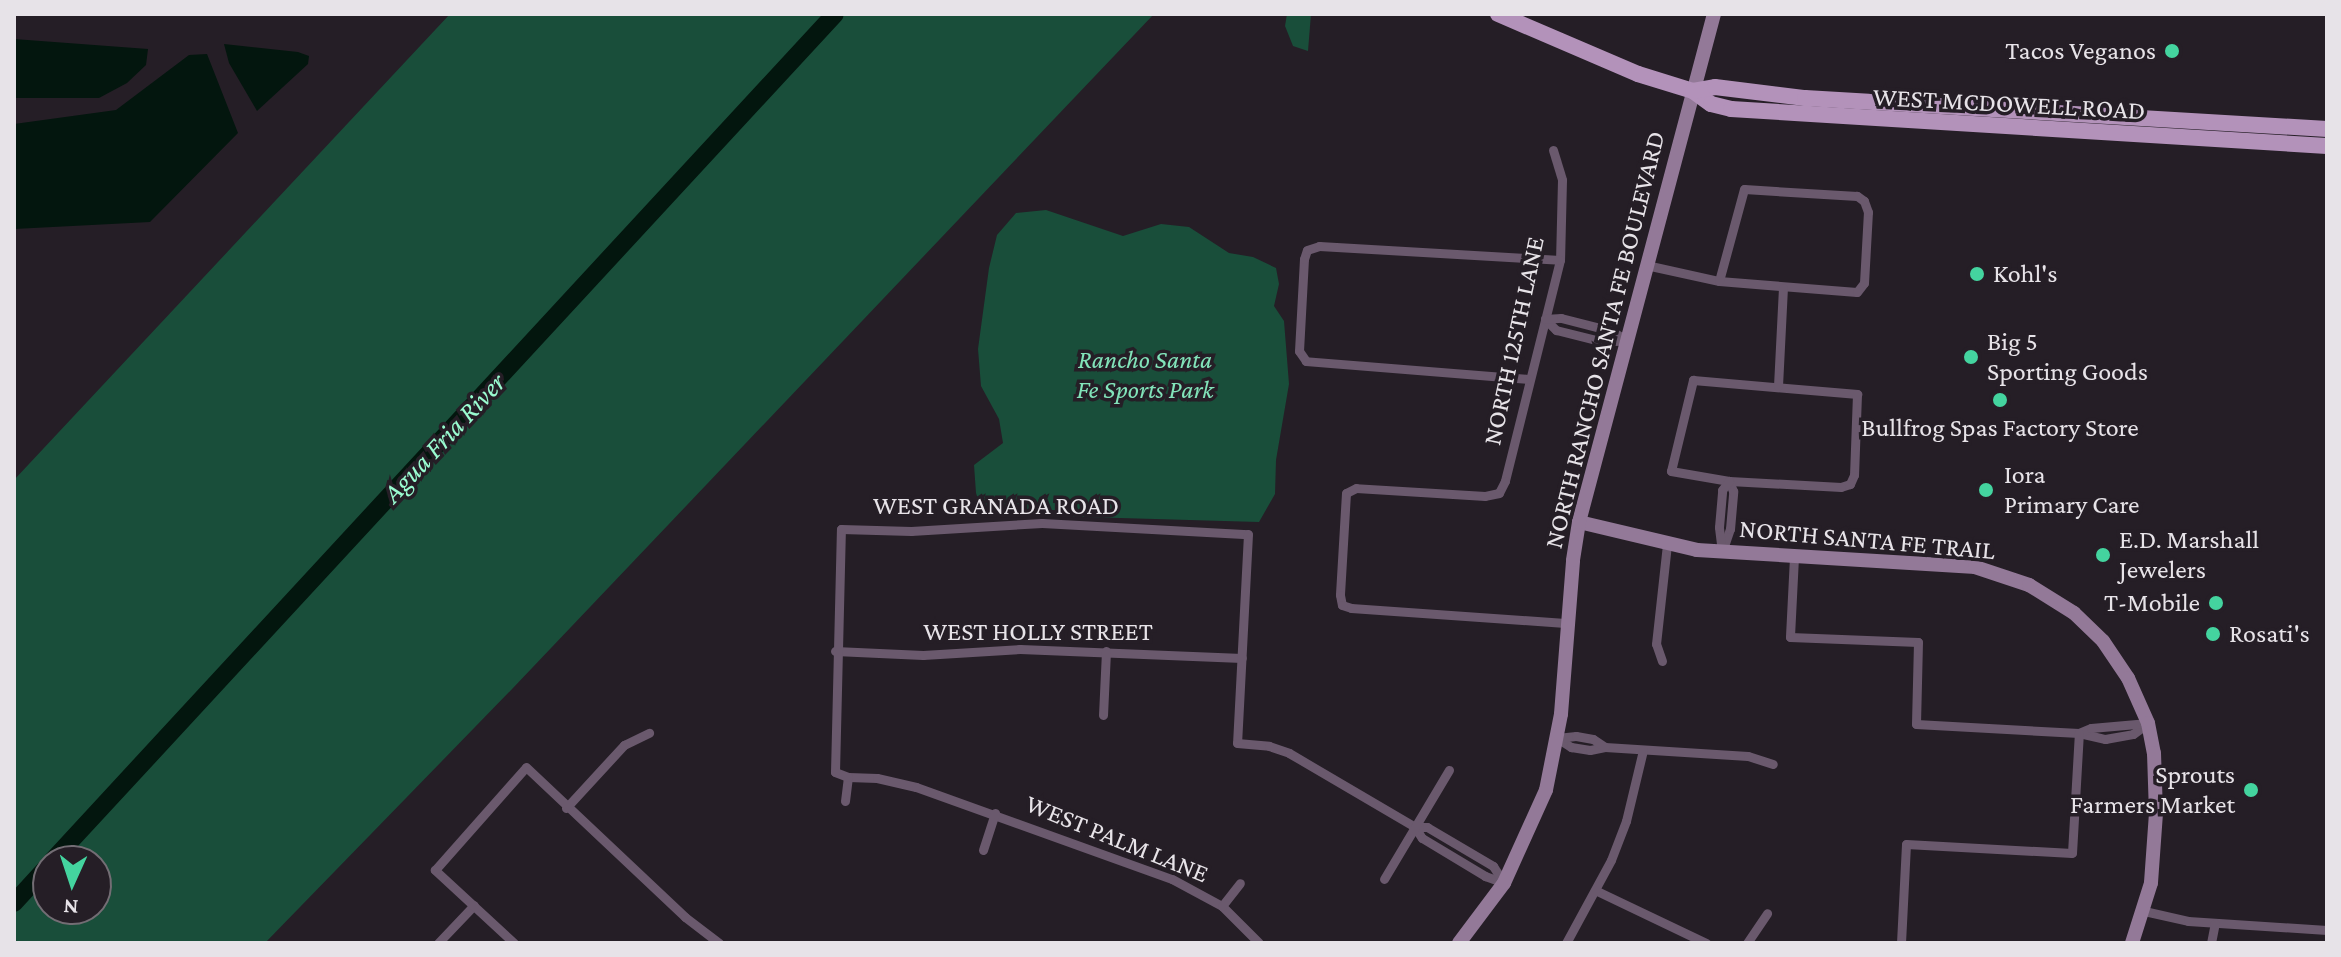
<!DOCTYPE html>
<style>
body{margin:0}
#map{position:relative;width:2341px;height:957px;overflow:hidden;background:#251e26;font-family:"Crimson Pro",serif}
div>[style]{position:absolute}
.green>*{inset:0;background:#194e3a}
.water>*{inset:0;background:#03160e}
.river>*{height:18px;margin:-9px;padding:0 9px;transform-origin:9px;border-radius:9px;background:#03160e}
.street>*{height:9px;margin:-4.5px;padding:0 4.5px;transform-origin:4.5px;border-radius:4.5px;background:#6a596d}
.secondary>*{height:14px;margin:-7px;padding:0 7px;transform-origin:7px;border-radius:7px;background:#937998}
.primary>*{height:16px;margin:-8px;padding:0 8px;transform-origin:8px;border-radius:8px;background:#b392ba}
.dots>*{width:22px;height:22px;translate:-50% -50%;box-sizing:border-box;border:4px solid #251e26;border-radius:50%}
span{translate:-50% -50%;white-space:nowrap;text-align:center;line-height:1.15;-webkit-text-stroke:7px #251e26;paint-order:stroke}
.poi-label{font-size:26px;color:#e7e3e8}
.right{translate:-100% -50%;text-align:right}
.left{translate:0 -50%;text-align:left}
.street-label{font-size:26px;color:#e7e3e8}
.park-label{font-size:26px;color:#82e4ba;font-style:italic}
.water-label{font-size:28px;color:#9afcd1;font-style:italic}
.frame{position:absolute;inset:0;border:16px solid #e7e3e8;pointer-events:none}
.north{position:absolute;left:32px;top:845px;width:80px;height:80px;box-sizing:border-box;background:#251e26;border:2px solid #736d74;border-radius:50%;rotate:183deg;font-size:22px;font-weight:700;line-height:32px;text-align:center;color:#e7e3e8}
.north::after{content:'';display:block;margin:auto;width:28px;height:36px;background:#44d49f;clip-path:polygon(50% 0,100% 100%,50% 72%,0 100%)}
</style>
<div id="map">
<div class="green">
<div style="clip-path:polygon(evenodd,450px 14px,1154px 14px,513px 688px,265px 943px,14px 943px,14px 480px,450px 14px,48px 861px,96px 861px,96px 909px,48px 909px,48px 861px)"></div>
<div style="clip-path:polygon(1287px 14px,1311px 14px,1308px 51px,1293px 46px,1285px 26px)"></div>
<div style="clip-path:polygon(1046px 210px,1123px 236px,1161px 224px,1189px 227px,1229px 253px,1253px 257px,1276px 268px,1279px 284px,1274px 306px,1284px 321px,1289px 384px,1276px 460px,1275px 494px,1259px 522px,983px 514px,976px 493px,974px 465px,1003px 443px,999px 419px,981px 386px,978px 349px,989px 268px,997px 235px,1016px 213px)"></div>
</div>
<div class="water">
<div style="clip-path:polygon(14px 39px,148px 49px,146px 65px,127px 83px,99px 98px,14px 98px)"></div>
<div style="clip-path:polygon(224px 44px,298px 52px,309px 56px,308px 64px,257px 111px,229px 63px)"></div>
<div style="clip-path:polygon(207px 54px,238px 133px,150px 222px,14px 229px,14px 124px,116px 110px,189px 55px)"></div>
</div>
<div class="river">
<div style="left:52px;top:861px;width:1153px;rotate:-47.25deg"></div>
<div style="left:14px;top:903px;width:50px;rotate:-47.4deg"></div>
</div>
<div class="street">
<div style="left:1553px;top:150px;width:31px;rotate:73deg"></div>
<div style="left:1562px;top:180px;width:80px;rotate:91.4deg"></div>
<div style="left:1560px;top:260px;width:228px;rotate:104deg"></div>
<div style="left:1505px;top:481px;width:13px;rotate:117deg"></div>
<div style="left:1499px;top:493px;width:14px;rotate:168deg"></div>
<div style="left:1485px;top:496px;width:129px;rotate:-176.5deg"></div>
<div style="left:1356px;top:488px;width:11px;rotate:153deg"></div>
<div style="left:1346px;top:493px;width:102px;rotate:93.4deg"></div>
<div style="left:1340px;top:595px;width:10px;rotate:79deg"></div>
<div style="left:1342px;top:605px;width:9px;rotate:18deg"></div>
<div style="left:1351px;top:608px;width:218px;rotate:4deg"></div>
<div style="left:1646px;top:265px;width:75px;rotate:12.4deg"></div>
<div style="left:1719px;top:281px;width:138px;rotate:4.6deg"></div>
<div style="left:1857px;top:292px;width:11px;rotate:-52deg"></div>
<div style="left:1864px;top:283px;width:71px;rotate:-86.8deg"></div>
<div style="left:1868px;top:212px;width:12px;rotate:-110deg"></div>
<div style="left:1864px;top:201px;width:9px;rotate:-144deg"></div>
<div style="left:1857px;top:196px;width:113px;rotate:-176.5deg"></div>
<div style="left:1744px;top:189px;width:95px;rotate:105.2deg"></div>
<div style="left:1545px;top:319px;width:16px;rotate:45deg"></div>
<div style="left:1556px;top:330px;width:49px;rotate:14deg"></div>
<div style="left:1604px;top:342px;width:22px;rotate:-5deg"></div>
<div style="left:1545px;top:319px;width:16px;rotate:-4deg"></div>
<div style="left:1561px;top:318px;width:53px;rotate:14.3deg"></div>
<div style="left:1612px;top:331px;width:17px;rotate:33deg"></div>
<div style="left:1528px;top:379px;width:223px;rotate:-175.4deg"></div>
<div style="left:1306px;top:361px;width:12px;rotate:-125deg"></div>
<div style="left:1299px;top:351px;width:92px;rotate:-86.9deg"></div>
<div style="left:1304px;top:259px;width:9px;rotate:-72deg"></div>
<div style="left:1307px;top:250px;width:13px;rotate:-18deg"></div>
<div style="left:1319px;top:246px;width:241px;rotate:3.3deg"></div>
<div style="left:1693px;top:380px;width:165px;rotate:4.9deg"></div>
<div style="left:1857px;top:394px;width:81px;rotate:92.1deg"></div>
<div style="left:1854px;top:475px;width:10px;rotate:114deg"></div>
<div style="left:1850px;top:484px;width:9px;rotate:162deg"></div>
<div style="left:1841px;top:487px;width:112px;rotate:-176.9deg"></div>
<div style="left:1729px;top:481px;width:59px;rotate:-170.2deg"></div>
<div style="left:1671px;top:471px;width:94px;rotate:-76.4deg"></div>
<div style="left:1778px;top:386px;width:98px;rotate:-87.1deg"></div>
<div style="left:1723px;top:549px;width:21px;rotate:-71deg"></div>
<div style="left:1730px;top:529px;width:38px;rotate:-85deg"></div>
<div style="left:1733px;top:491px;width:11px;rotate:-112deg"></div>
<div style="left:1722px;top:552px;width:25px;rotate:-97deg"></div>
<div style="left:1719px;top:527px;width:37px;rotate:-85deg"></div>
<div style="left:1722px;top:490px;width:11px;rotate:-52deg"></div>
<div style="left:1794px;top:557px;width:80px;rotate:92.9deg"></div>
<div style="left:1790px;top:637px;width:128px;rotate:2.2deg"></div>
<div style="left:1918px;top:642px;width:82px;rotate:91.4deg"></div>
<div style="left:1916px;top:724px;width:163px;rotate:3.2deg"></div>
<div style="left:2079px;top:733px;width:27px;rotate:13deg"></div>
<div style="left:2105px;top:739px;width:28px;rotate:-10deg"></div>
<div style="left:2133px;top:734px;width:19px;rotate:-36deg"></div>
<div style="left:835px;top:651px;width:88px;rotate:2.6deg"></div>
<div style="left:923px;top:655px;width:97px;rotate:-3.5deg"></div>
<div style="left:1020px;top:649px;width:222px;rotate:2.3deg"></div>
<div style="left:1662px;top:661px;width:18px;rotate:-109deg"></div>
<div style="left:1656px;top:644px;width:100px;rotate:-83.7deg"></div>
<div style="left:1103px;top:715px;width:64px;rotate:-87.3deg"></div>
<div style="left:2079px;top:733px;width:13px;rotate:-23deg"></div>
<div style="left:2091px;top:728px;width:57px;rotate:-5deg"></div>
<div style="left:1557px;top:738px;width:17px;rotate:33deg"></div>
<div style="left:1571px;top:747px;width:19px;rotate:9deg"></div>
<div style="left:1590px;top:750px;width:15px;rotate:-11deg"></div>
<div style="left:1605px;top:747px;width:143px;rotate:3.6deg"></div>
<div style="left:1748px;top:756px;width:26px;rotate:18deg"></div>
<div style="left:1557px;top:738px;width:19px;rotate:-6deg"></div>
<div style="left:1576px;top:736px;width:17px;rotate:10deg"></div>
<div style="left:1593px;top:739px;width:14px;rotate:34deg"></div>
<div style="left:848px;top:777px;width:29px;rotate:2deg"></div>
<div style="left:877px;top:778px;width:40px;rotate:13deg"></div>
<div style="left:916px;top:787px;width:272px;rotate:19.8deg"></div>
<div style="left:1172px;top:879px;width:57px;rotate:28.4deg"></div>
<div style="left:1222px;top:906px;width:52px;rotate:45deg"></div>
<div style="left:845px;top:801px;width:24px;rotate:-83deg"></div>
<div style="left:848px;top:777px;width:14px;rotate:-159deg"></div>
<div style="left:835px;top:772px;width:243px;rotate:-88.6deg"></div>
<div style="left:841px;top:529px;width:70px;rotate:1.6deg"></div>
<div style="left:911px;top:531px;width:131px;rotate:-3.5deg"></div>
<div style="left:1042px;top:523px;width:206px;rotate:3.1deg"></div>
<div style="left:1248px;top:534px;width:209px;rotate:93deg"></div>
<div style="left:1237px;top:743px;width:32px;rotate:5deg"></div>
<div style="left:1269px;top:746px;width:21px;rotate:19deg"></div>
<div style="left:1289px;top:753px;width:146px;rotate:30.4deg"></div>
<div style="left:1415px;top:827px;width:13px;rotate:58deg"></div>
<div style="left:1422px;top:838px;width:74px;rotate:31.1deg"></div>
<div style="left:1485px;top:876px;width:20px;rotate:20deg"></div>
<div style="left:566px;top:808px;width:86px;rotate:-47.4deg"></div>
<div style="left:624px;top:745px;width:28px;rotate:-26deg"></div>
<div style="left:1415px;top:827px;width:12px"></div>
<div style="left:1427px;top:827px;width:77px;rotate:30.6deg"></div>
<div style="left:1493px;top:866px;width:20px;rotate:57deg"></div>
<div style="left:983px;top:850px;width:39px;rotate:-72deg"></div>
<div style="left:1384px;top:879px;width:127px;rotate:-59.2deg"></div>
<div style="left:1597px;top:891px;width:121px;rotate:25.5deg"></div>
<div style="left:1222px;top:906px;width:29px;rotate:-52deg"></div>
<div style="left:2144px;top:911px;width:45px;rotate:12.8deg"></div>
<div style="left:2188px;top:921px;width:139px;rotate:3.7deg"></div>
<div style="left:438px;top:943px;width:52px;rotate:-46.5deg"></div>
<div style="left:514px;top:943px;width:108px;rotate:-137.3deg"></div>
<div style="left:435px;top:870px;width:137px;rotate:-48.5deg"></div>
<div style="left:526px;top:767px;width:219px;rotate:43.3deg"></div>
<div style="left:685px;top:917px;width:43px;rotate:37.4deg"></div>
<div style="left:1566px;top:943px;width:94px;rotate:-61.5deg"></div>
<div style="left:1611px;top:860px;width:42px;rotate:-69deg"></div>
<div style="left:1626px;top:821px;width:73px;rotate:-76.5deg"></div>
<div style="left:1747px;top:943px;width:36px;rotate:-56deg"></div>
<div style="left:1901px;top:943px;width:99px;rotate:-87.1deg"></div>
<div style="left:1906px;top:844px;width:166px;rotate:3.1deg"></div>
<div style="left:2072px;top:853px;width:120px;rotate:-86.7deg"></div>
<div style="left:2211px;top:943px;width:20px;rotate:-79deg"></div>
</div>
<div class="secondary">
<div style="left:1579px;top:522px;width:121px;rotate:13.3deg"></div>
<div style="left:1697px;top:550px;width:279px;rotate:3.5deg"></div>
<div style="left:1975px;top:567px;width:57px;rotate:18.4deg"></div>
<div style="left:2029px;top:585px;width:53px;rotate:31.9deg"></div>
<div style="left:2074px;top:613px;width:40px;rotate:44deg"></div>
<div style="left:2103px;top:641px;width:45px;rotate:56deg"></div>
<div style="left:2128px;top:678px;width:49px;rotate:66deg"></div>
<div style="left:2148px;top:723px;width:31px;rotate:79deg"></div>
<div style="left:2154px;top:753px;width:60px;rotate:88.1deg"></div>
<div style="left:2156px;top:813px;width:70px;rotate:94.1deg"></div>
<div style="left:2151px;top:883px;width:63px;rotate:107.6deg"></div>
<div style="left:1459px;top:943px;width:75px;rotate:-53.1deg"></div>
<div style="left:1504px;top:883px;width:102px;rotate:-65.7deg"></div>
<div style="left:1546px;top:790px;width:77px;rotate:-78.8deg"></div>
<div style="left:1561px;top:714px;width:154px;rotate:-85.5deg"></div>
<div style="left:1573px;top:560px;width:38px;rotate:-81deg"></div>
<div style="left:1579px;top:522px;width:526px;rotate:-75.12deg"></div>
</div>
<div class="primary">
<div style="left:1498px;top:14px;width:152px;rotate:23.2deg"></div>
<div style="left:1638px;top:74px;width:58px;rotate:17.2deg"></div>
<div style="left:1693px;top:91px;width:22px;rotate:36deg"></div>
<div style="left:1711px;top:104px;width:21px;rotate:14deg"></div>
<div style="left:1731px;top:109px;width:597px;rotate:3.55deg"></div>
<div style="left:1693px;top:91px;width:22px;rotate:-10deg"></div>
<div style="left:1715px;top:87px;width:91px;rotate:7deg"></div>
<div style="left:1805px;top:98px;width:523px;rotate:3.4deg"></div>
</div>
<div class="dots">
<div style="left:2172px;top:51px;background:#44d49f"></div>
<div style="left:1977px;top:274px;background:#44d49f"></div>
<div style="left:1971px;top:357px;background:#44d49f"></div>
<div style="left:2000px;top:400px;background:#44d49f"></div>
<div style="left:1986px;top:490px;background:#44d49f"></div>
<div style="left:2103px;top:555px;background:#44d49f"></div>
<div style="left:2216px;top:603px;background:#44d49f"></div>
<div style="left:2213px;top:634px;background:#44d49f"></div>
<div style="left:2251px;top:790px;background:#44d49f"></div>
</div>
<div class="poi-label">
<span class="right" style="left:2156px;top:51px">Tacos Veganos</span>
<span class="left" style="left:1993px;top:274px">Kohl's</span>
<span class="left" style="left:1987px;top:357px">Big 5<br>Sporting Goods</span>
<span style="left:2000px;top:428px">Bullfrog Spas Factory Store</span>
<span class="left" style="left:2004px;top:490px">Iora<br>Primary Care</span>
<span class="left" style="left:2119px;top:555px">E.D. Marshall<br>Jewelers</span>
<span class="right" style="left:2200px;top:603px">T-Mobile</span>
<span class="left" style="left:2229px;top:634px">Rosati's</span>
<span class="right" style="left:2235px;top:790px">Sprouts<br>Farmers Market</span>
</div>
<div class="street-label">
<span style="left:2009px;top:104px;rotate:3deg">WEST MCDOWELL ROAD</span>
<span style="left:1605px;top:340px;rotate:-76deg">NORTH RANCHO SANTA FE BOULEVARD</span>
<span style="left:1514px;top:341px;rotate:-78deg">NORTH 125TH LANE</span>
<span style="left:996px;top:506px">WEST GRANADA ROAD</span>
<span style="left:1867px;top:540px;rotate:5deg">NORTH SANTA FE TRAIL</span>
<span style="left:1038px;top:632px">WEST HOLLY STREET</span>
<span style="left:1117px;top:839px;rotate:22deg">WEST PALM LANE</span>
</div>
<div class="park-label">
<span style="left:1145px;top:375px">Rancho Santa<br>Fe Sports Park</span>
</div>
<div class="water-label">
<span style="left:444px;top:438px;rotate:-47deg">Agua Fria River</span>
</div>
<div class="frame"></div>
<div class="north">N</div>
</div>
